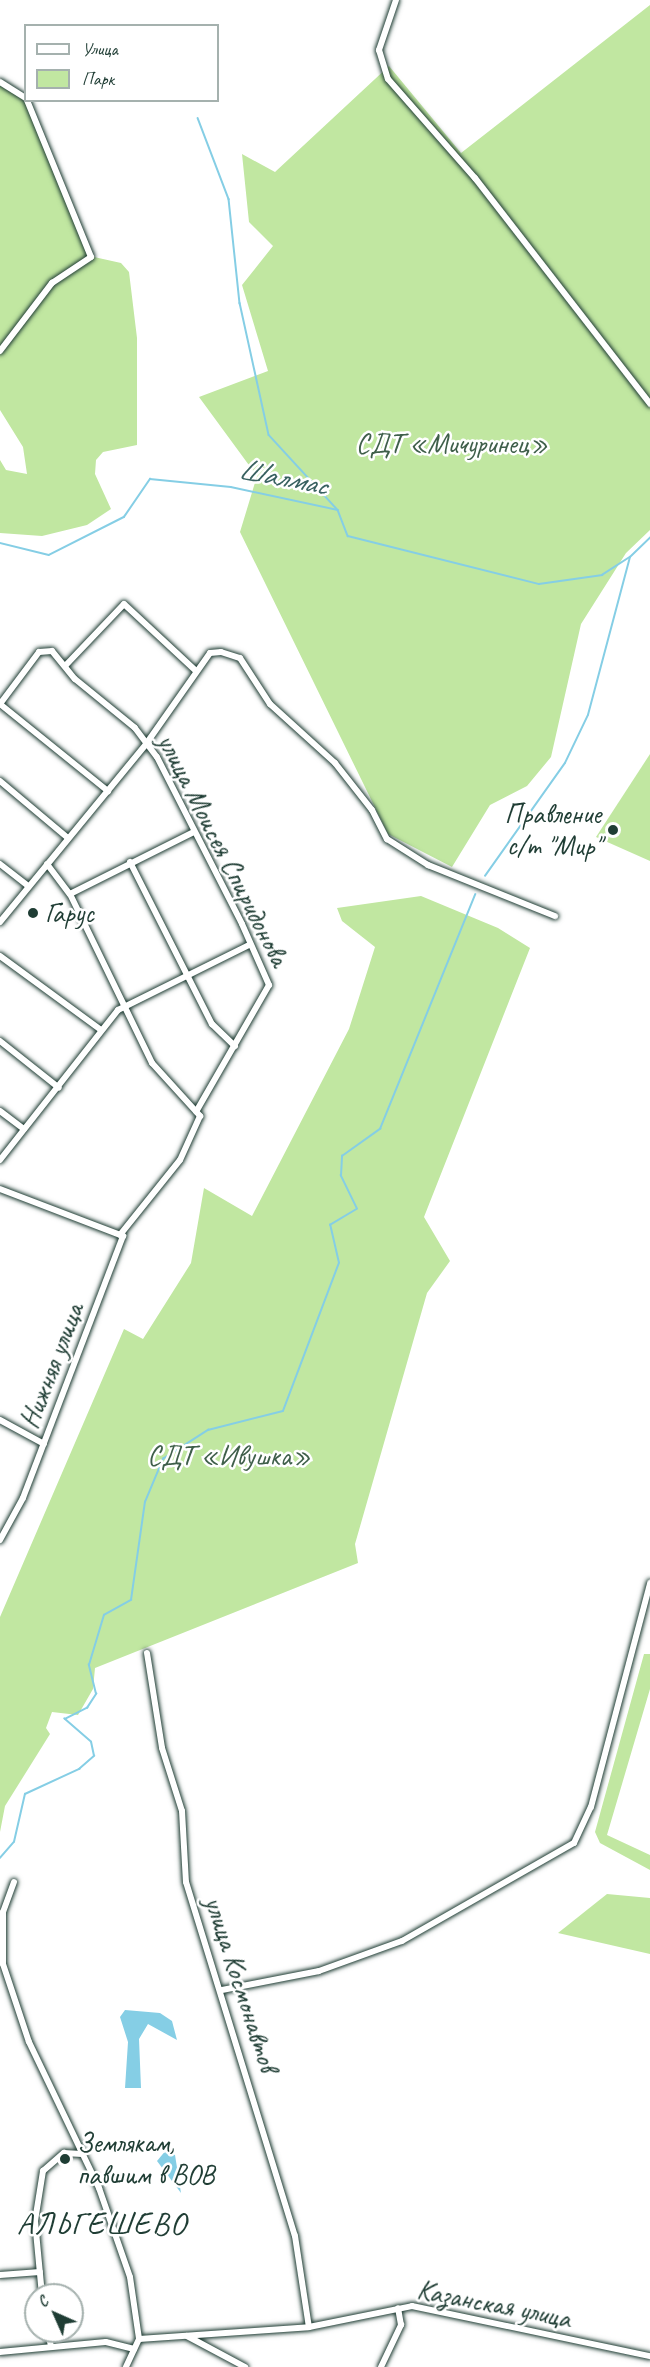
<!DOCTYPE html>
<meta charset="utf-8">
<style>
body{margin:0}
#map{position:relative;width:650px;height:2367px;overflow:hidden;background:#fff;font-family:Caveat,sans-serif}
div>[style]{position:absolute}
.green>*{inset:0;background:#c1e7a1}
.water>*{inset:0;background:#85cee5}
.stream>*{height:1.5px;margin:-0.75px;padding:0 0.75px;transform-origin:0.75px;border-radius:0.75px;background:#85cee5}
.roads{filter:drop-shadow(0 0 2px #1f3d34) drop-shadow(0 0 2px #1f3d34)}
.minor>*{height:6px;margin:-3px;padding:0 3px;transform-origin:3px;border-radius:3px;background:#fff}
.dots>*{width:16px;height:16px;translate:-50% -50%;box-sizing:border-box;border:3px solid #fff;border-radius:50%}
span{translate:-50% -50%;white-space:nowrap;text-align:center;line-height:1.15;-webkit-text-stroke:5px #fff;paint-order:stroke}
.park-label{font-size:28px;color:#3f5f4a}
.poi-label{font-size:28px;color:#1f3d34}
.right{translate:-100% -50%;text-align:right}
.left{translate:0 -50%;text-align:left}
.street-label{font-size:28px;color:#1f3d34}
.water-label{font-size:30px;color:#386160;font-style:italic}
.quarter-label{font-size:32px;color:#1f3d34;letter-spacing:1.5px}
.legend{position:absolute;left:24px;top:24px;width:195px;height:78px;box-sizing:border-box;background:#fff;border:2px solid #a5b1ae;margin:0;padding:8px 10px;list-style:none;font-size:18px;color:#1f3d34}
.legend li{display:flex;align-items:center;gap:12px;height:30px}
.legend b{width:30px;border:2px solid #a5b1ae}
.north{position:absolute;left:24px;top:2283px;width:60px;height:60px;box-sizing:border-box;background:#fff;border:2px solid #a5b1ae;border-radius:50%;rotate:315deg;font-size:16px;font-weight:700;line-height:24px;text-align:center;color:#1f3d34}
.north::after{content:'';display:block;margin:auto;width:21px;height:27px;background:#1f3d34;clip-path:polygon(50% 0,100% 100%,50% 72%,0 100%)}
</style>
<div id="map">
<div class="green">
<div style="clip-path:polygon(650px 5px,650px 530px,626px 553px,581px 624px,551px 757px,527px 786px,490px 805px,452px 867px,388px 834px,240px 532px,257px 476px,199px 397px,268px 371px,242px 285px,273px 246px,249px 222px,242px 154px,275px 172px,389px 66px,461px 153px)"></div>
<div style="clip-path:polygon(0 84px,22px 95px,94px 257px,121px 263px,129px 272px,137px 338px,137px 445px,103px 452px,96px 460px,95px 474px,111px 509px,87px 525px,42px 536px,0 533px,0 460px,6px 470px,27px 474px,23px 447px,0 410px)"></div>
<div style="clip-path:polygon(650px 754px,650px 861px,596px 837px)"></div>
<div style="clip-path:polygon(421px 896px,498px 928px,530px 948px,424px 1217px,450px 1261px,427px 1293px,355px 1544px,358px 1563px,95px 1668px,93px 1689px,78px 1715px,52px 1712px,46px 1728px,50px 1734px,5px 1806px,0 1832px,0 1617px,124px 1329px,143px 1339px,191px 1263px,204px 1188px,252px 1216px,349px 1029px,375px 947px,342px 921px,337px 908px)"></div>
<div style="clip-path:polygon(644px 1654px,650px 1654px,650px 1689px,607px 1835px,650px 1855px,650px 1870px,600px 1843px,595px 1832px)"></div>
<div style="clip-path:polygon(607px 1894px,650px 1898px,650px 1954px,558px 1933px)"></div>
</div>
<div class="water">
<div style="clip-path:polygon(125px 2010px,160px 2013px,172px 2021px,177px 2040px,148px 2024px,139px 2039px,141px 2088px,125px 2088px,128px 2042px,120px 2017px)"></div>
<div style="clip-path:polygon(167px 2149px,175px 2155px,181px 2193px,157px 2161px)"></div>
</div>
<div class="stream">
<div style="left:198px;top:118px;width:87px;rotate:69.1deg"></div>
<div style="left:229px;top:199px;width:105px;rotate:84deg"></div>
<div style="left:240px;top:303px;width:135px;rotate:77.6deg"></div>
<div style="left:269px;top:435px;width:102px;rotate:47.4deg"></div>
<div style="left:0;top:543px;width:50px;rotate:13.8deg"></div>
<div style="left:49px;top:555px;width:84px;rotate:-26.9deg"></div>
<div style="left:124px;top:517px;width:46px;rotate:-55.6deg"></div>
<div style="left:150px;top:479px;width:81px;rotate:5.6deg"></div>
<div style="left:231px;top:487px;width:109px;rotate:12.1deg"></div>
<div style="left:338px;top:510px;width:28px;rotate:69deg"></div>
<div style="left:348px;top:536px;width:197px;rotate:14.1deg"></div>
<div style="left:539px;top:584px;width:64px;rotate:-8.1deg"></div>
<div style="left:602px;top:575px;width:33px;rotate:-33deg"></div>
<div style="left:485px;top:876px;width:138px;rotate:-54.7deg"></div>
<div style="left:565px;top:763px;width:53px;rotate:-64.4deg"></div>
<div style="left:588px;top:715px;width:163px;rotate:-75.1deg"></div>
<div style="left:630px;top:557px;width:28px;rotate:-44deg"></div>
<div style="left:0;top:1858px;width:21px;rotate:-49deg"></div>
<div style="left:14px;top:1842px;width:49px;rotate:-77.1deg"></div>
<div style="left:25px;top:1794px;width:60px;rotate:-24.8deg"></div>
<div style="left:79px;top:1769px;width:20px;rotate:-41deg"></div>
<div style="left:94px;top:1756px;width:14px;rotate:-102deg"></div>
<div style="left:91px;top:1742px;width:35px;rotate:-139deg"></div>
<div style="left:65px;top:1719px;width:25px;rotate:-27deg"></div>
<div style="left:87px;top:1708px;width:17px;rotate:-57deg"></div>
<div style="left:96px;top:1694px;width:30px;rotate:-104deg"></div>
<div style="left:89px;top:1665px;width:52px;rotate:-73.3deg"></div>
<div style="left:104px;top:1615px;width:31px;rotate:-29deg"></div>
<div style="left:131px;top:1600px;width:99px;rotate:-81.9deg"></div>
<div style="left:145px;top:1502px;width:47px;rotate:-67.3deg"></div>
<div style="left:163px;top:1459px;width:54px;rotate:-32.8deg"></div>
<div style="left:208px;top:1430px;width:77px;rotate:-14.2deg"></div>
<div style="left:283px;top:1411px;width:158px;rotate:-69.3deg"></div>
<div style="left:339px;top:1263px;width:39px;rotate:-103deg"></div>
<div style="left:330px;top:1225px;width:31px;rotate:-31deg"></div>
<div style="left:357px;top:1209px;width:37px;rotate:-116deg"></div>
<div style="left:341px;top:1176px;width:20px;rotate:-87deg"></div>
<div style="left:342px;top:1156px;width:47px;rotate:-35.4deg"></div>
<div style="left:380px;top:1129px;width:253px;rotate:-67.9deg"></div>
</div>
<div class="roads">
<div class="minor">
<div style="left:396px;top:0;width:53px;rotate:108.8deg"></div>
<div style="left:379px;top:50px;width:30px;rotate:73deg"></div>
<div style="left:388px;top:79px;width:132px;rotate:48.7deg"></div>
<div style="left:475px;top:178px;width:286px;rotate:52.2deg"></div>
<div style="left:0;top:82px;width:31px;rotate:32deg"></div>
<div style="left:0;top:351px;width:86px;rotate:-52.6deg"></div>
<div style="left:52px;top:283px;width:47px;rotate:-33.7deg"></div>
<div style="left:91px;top:257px;width:170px;rotate:-112.2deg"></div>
<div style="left:66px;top:665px;width:84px;rotate:-46.4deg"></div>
<div style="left:124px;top:604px;width:98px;rotate:42.9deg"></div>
<div style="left:0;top:704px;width:65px;rotate:-53.1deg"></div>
<div style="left:39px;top:652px;width:13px;rotate:-4deg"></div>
<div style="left:52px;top:651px;width:36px;rotate:51deg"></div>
<div style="left:75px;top:679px;width:77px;rotate:39.2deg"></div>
<div style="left:135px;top:728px;width:36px;rotate:53deg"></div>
<div style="left:157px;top:757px;width:187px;rotate:63deg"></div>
<div style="left:242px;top:924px;width:67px;rotate:66.1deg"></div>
<div style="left:269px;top:985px;width:146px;rotate:119.9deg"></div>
<div style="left:0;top:704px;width:139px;rotate:38.9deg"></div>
<div style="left:0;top:781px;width:89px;rotate:40deg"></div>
<div style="left:130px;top:862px;width:182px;rotate:63.2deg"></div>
<div style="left:212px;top:1024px;width:32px;rotate:44deg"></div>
<div style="left:0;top:864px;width:36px;rotate:38deg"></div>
<div style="left:47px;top:864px;width:38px;rotate:53deg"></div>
<div style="left:70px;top:894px;width:188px;rotate:64.1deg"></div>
<div style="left:152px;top:1063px;width:72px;rotate:47.8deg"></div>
<div style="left:200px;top:1116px;width:48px;rotate:114.4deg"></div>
<div style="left:180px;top:1160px;width:96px;rotate:128.7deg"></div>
<div style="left:70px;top:894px;width:139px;rotate:-26.6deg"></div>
<div style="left:0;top:922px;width:230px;rotate:-50.6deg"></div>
<div style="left:146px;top:744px;width:111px;rotate:-54.9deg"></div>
<div style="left:210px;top:653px;width:11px;rotate:-5deg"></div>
<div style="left:221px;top:652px;width:20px;rotate:18deg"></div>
<div style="left:240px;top:658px;width:55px;rotate:56.9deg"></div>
<div style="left:270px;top:704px;width:88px;rotate:42.2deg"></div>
<div style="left:335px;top:763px;width:60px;rotate:51.8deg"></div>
<div style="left:372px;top:810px;width:33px;rotate:63deg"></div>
<div style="left:387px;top:839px;width:49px;rotate:32.4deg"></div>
<div style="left:428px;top:865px;width:137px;rotate:21.9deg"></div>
<div style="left:0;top:956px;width:125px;rotate:36.2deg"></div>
<div style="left:0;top:1041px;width:75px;rotate:38.5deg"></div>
<div style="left:0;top:1111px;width:30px;rotate:37deg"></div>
<div style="left:0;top:1160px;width:191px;rotate:-51.8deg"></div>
<div style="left:118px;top:1010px;width:146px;rotate:-26.4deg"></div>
<div style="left:0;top:1189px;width:132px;rotate:20.9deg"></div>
<div style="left:123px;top:1236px;width:280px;rotate:110.9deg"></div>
<div style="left:23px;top:1498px;width:48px;rotate:118.7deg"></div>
<div style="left:0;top:1420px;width:50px;rotate:28.6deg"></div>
<div style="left:147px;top:1653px;width:96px;rotate:81deg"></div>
<div style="left:162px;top:1748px;width:66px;rotate:72.4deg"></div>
<div style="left:182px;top:1811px;width:71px;rotate:86.8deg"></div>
<div style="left:186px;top:1882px;width:370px;rotate:72.9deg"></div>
<div style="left:295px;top:2236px;width:92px;rotate:81.3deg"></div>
<div style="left:14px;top:1882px;width:32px;rotate:110deg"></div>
<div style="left:3px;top:1912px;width:52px;rotate:90deg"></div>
<div style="left:3px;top:1964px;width:82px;rotate:71.6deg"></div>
<div style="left:29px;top:2042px;width:162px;rotate:64.4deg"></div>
<div style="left:99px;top:2188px;width:94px;rotate:70.8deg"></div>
<div style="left:130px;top:2277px;width:63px;rotate:81.7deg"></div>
<div style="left:139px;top:2339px;width:31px;rotate:115deg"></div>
<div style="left:222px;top:1990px;width:99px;rotate:-11.1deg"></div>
<div style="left:319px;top:1971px;width:88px;rotate:-19.9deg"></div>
<div style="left:402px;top:1941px;width:198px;rotate:-29.7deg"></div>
<div style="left:574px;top:1843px;width:40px;rotate:-65deg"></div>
<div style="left:591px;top:1807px;width:232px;rotate:-75.2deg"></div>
<div style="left:0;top:2275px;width:40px;rotate:-4.3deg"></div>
<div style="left:42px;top:2295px;width:74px;rotate:-95.4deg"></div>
<div style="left:35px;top:2221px;width:51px;rotate:-80.9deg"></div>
<div style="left:43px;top:2171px;width:28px;rotate:-41deg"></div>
<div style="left:64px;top:2153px;width:18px;rotate:3deg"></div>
<div style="left:48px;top:2331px;width:16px;rotate:79deg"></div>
<div style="left:187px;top:2336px;width:66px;rotate:28.1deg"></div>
<div style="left:139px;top:2339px;width:170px;rotate:-4deg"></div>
<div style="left:309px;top:2327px;width:105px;rotate:-11.5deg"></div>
<div style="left:412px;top:2306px;width:243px;rotate:11.9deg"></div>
<div style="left:0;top:2352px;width:106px;rotate:-5.4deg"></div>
<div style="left:106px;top:2342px;width:29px;rotate:14deg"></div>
<div style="left:381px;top:2367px;width:47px;rotate:-64.5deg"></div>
<div style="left:401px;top:2325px;width:17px;rotate:-100deg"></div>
</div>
</div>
<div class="dots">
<div style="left:613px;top:830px;background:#1f3d34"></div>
<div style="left:33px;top:913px;background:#1f3d34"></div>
<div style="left:65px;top:2159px;background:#1f3d34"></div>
</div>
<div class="park-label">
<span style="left:452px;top:444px">СДТ «Мичуринец»</span>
<span style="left:229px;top:1456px">СДТ «Ивушка»</span>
</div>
<div class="poi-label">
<span class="right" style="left:601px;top:830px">Правление<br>с/т "Мир"</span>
<span class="left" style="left:45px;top:913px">Гарус</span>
<span class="left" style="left:77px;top:2159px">Землякам,<br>павшим в ВОВ</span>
</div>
<div class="street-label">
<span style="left:223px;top:850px;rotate:63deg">улица Моисея Спиридонова</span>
<span style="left:52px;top:1366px;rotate:-69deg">Нижняя улица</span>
<span style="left:241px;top:1984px;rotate:72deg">улица Космонавтов</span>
<span style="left:494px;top:2304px;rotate:11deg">Казанская улица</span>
</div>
<div class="water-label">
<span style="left:283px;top:477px;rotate:11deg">Шалмас</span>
</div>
<div class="quarter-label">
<span style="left:102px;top:2224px">АЛЬГЕШЕВО</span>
</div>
<ul class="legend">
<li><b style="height:8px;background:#fff"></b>Улица</li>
<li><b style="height:16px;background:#c1e7a1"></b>Парк</li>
</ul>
<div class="north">С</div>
</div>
